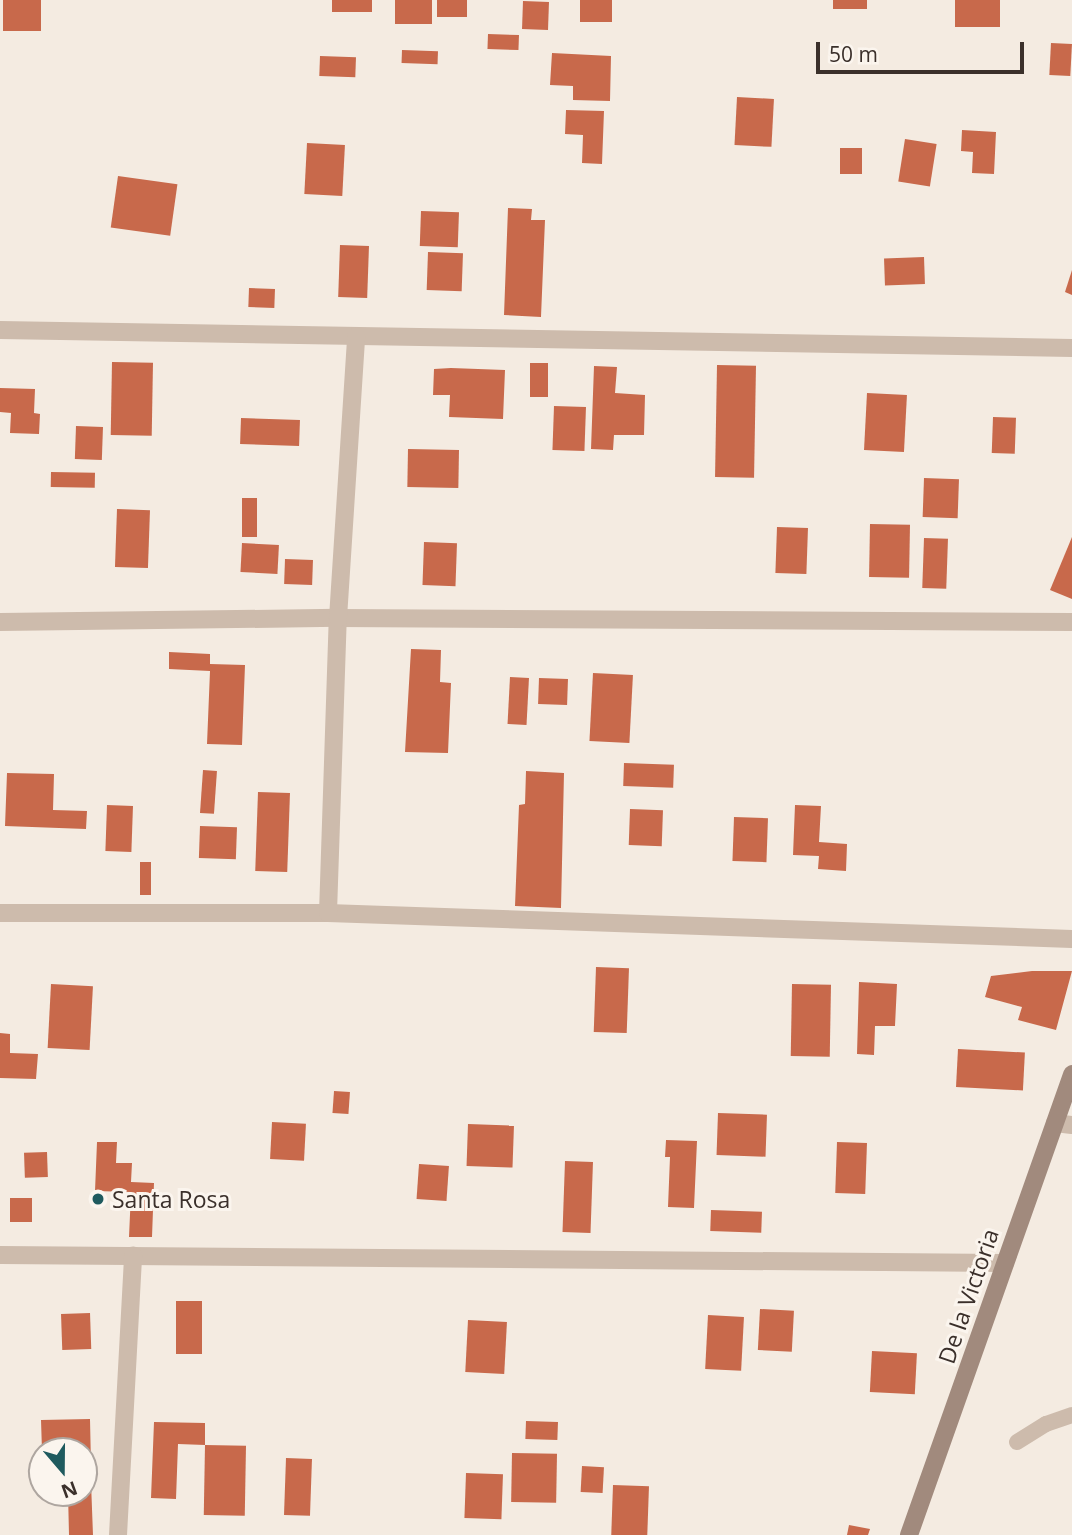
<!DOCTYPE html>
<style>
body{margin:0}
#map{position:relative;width:1072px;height:1535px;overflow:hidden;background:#f4ebe1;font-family:"Open Sans",sans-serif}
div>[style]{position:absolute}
.building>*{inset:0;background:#c8694b;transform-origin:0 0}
.lane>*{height:16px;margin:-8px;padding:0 8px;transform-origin:8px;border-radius:8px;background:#cdbbac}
.street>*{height:18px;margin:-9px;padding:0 9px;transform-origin:9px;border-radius:9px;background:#cdbbac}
.secondary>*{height:18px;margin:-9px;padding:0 9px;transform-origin:9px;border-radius:9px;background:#a18a7d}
.dots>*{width:19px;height:19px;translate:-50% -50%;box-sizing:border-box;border:4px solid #fbf5ee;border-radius:50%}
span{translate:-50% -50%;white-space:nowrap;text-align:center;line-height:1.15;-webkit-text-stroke:6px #fbf5ee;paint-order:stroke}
.poi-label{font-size:23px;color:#3b302b}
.left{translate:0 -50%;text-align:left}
.street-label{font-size:23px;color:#3b302b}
.north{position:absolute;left:28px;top:1437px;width:70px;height:70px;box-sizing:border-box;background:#fbf5ee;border:2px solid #aea6a0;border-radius:50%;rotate:160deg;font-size:19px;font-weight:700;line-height:28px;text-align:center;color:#3b302b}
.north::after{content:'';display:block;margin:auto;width:24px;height:32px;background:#1f5a5e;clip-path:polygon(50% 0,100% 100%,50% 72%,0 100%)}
.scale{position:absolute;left:816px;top:42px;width:208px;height:32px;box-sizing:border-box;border:4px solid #3b302b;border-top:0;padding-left:9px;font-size:21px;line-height:24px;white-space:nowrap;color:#3b302b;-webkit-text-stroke:5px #fbf5ee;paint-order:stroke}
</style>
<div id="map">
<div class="building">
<div style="left:3px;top:0;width:38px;height:31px"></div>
<div style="left:332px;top:0;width:40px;height:12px"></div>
<div style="left:395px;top:0;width:37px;height:24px"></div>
<div style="left:437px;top:0;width:30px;height:17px"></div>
<div style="left:580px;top:0;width:32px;height:22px"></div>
<div style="left:833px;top:0;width:34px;height:9px"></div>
<div style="left:955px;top:0;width:45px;height:27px"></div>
<div style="left:523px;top:1px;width:26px;height:28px;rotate:2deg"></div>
<div style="left:488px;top:34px;width:31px;height:15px;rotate:2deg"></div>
<div style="left:1051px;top:43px;width:21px;height:32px;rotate:3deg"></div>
<div style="left:402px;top:50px;width:36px;height:13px;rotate:2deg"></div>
<div style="clip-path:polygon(552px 53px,611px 56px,610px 101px,573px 100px,573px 86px,550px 85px)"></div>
<div style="left:320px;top:56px;width:36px;height:20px;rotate:2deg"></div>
<div style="left:737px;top:97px;width:37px;height:48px;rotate:3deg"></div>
<div style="clip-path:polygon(566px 110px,604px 111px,602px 164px,582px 163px,583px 135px,565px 134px)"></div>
<div style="clip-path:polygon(962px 130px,996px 132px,994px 174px,972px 173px,973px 152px,961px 151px)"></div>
<div style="left:905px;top:139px;width:32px;height:43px;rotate:9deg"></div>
<div style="left:307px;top:143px;width:38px;height:51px;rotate:3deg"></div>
<div style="left:840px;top:148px;width:22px;height:26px"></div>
<div style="left:118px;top:176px;width:60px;height:52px;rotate:8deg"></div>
<div style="clip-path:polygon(508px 208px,532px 209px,531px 220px,545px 220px,541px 317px,504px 315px)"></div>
<div style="left:421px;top:211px;width:38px;height:35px;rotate:2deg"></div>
<div style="left:340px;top:245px;width:29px;height:52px;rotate:2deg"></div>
<div style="left:428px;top:252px;width:35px;height:38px;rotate:2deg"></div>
<div style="left:924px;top:257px;width:27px;height:40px;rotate:88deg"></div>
<div style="clip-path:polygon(1072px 270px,1072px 295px,1065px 292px)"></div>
<div style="left:249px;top:288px;width:26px;height:19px;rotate:2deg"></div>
<div style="left:112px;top:362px;width:41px;height:73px;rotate:1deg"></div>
<div style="left:530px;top:363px;width:18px;height:34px"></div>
<div style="left:717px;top:365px;width:39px;height:112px;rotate:1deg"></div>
<div style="clip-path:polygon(594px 366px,617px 367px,615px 393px,645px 395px,644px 435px,614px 435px,613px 450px,591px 449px)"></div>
<div style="clip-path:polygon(451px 368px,505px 370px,503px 419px,449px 417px,450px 395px,433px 395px,434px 369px)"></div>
<div style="clip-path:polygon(0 388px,35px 389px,34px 413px,40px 414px,39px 434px,10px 433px,11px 413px,0 412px)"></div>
<div style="left:867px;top:393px;width:40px;height:57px;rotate:3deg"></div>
<div style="left:554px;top:406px;width:32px;height:44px;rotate:2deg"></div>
<div style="left:993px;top:417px;width:23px;height:36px;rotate:2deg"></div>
<div style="left:241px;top:418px;width:59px;height:26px;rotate:2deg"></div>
<div style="left:76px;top:426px;width:27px;height:33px;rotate:2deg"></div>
<div style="left:408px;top:449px;width:51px;height:38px;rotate:1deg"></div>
<div style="left:51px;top:472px;width:44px;height:15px;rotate:1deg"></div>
<div style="left:924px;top:478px;width:35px;height:39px;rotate:2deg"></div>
<div style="left:242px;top:498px;width:15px;height:39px"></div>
<div style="left:117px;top:509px;width:33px;height:58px;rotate:2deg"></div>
<div style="left:870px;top:524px;width:40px;height:53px;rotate:1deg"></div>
<div style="left:777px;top:527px;width:31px;height:46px;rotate:2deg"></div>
<div style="clip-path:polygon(1072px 537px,1072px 599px,1050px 590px)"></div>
<div style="left:924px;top:538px;width:24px;height:50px;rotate:2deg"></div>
<div style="left:424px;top:542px;width:33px;height:43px;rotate:2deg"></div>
<div style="left:242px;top:543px;width:37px;height:29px;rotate:3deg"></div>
<div style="left:285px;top:559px;width:28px;height:25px;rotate:2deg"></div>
<div style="clip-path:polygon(411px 649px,441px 650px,440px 682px,451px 683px,448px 753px,405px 752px)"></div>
<div style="clip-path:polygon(169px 652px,210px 654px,210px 664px,245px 665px,242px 745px,207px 744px,210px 671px,169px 669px)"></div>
<div style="left:593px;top:673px;width:40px;height:68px;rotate:3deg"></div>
<div style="left:510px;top:677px;width:19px;height:47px;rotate:3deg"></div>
<div style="left:539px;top:678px;width:29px;height:26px;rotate:2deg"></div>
<div style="left:624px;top:763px;width:50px;height:23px;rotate:2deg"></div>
<div style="left:203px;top:770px;width:14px;height:43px;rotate:4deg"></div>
<div style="clip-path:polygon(526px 771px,564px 773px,561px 908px,515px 906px,519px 805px,525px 804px)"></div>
<div style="clip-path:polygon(7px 773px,54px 774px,53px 810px,87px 811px,86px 829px,5px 826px)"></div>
<div style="left:258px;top:792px;width:32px;height:79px;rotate:2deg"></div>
<div style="left:107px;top:805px;width:26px;height:46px;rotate:2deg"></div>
<div style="clip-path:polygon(795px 805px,821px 806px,819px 842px,847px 844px,846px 871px,818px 869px,819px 856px,793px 855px)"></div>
<div style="left:630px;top:809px;width:33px;height:36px;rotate:2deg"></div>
<div style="left:734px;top:817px;width:34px;height:44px;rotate:2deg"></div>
<div style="left:200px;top:826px;width:37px;height:32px;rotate:2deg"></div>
<div style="left:140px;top:862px;width:11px;height:33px"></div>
<div style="left:596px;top:967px;width:33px;height:65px;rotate:2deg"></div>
<div style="clip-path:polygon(1032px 971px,1072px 971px,1056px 1030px,1018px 1020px,1022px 1007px,985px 997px,991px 976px)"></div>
<div style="clip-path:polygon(859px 982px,897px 984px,895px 1026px,875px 1026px,874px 1055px,857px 1054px)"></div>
<div style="left:51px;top:984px;width:42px;height:64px;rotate:3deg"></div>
<div style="left:792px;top:984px;width:39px;height:72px;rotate:1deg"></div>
<div style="clip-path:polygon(0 1033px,10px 1034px,10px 1053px,38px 1054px,36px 1079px,0 1078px)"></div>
<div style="left:958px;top:1049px;width:67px;height:38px;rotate:3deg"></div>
<div style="left:334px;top:1091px;width:16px;height:22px;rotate:4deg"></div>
<div style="left:718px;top:1113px;width:49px;height:42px;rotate:2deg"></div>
<div style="left:272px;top:1122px;width:34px;height:37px;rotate:3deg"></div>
<div style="left:468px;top:1124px;width:46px;height:42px;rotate:2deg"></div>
<div style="clip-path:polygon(666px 1140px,697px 1141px,694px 1208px,668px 1207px,670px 1157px,665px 1157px)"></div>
<div style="clip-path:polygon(97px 1142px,117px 1142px,116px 1163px,132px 1163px,131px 1182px,154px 1183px,152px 1237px,129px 1237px,131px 1192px,95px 1191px)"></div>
<div style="left:837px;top:1142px;width:30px;height:51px;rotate:2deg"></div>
<div style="left:47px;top:1152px;width:25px;height:23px;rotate:88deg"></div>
<div style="left:565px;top:1161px;width:28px;height:71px;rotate:2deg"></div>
<div style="left:419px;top:1164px;width:30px;height:35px;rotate:4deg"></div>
<div style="left:32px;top:1198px;width:24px;height:22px;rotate:90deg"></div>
<div style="left:711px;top:1210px;width:51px;height:21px;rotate:2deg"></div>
<div style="left:176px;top:1301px;width:26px;height:53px"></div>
<div style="left:760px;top:1309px;width:34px;height:41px;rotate:3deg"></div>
<div style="left:90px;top:1313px;width:36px;height:29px;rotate:88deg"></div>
<div style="left:708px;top:1315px;width:36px;height:54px;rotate:3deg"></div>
<div style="left:468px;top:1320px;width:39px;height:52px;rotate:3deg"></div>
<div style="left:872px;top:1351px;width:45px;height:41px;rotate:3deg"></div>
<div style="clip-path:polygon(90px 1419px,91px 1465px,84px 1466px,84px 1451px,42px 1451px,41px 1420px)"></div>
<div style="left:526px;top:1421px;width:32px;height:18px;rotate:2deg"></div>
<div style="clip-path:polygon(154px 1422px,205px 1423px,205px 1445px,178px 1444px,176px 1499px,151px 1498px)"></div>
<div style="left:205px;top:1445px;width:41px;height:70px;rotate:1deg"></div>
<div style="left:512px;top:1453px;width:45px;height:49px;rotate:1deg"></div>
<div style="left:286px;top:1458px;width:26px;height:57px;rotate:2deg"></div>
<div style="left:582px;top:1466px;width:22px;height:26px;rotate:3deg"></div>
<div style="left:466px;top:1473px;width:37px;height:45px;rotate:2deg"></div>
<div style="clip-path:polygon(91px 1482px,93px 1535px,69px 1535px,68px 1493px,84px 1493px,84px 1483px)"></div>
<div style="left:613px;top:1485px;width:36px;height:50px;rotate:2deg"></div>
<div style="clip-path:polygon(849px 1525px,870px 1529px,868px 1535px,847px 1535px)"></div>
</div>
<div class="lane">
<div style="left:1017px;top:1442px;width:34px;rotate:-32deg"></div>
<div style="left:1046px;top:1424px;width:28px;rotate:-19deg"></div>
</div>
<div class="street">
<div style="left:0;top:330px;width:1072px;rotate:0.96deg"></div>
<div style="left:0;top:622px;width:338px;rotate:-0.7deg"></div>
<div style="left:338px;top:618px;width:734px;rotate:0.31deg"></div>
<div style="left:0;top:913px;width:328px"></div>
<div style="left:328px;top:913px;width:744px;rotate:2deg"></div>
<div style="left:328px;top:913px;width:295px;rotate:-88.1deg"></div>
<div style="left:338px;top:618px;width:282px;rotate:-86.3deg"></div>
<div style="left:1055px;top:1123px;width:17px;rotate:7deg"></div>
<div style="left:0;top:1255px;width:1005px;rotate:0.46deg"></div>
<div style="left:118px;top:1535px;width:280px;rotate:-86.9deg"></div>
</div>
<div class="secondary">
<div style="left:909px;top:1535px;width:489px;rotate:-70.5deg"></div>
</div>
<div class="dots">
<div style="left:98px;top:1199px;background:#1f5a5e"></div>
</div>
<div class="poi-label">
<span class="left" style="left:112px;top:1199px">Santa Rosa</span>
</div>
<div class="street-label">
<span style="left:968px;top:1296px;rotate:-71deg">De la Victoria</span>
</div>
<div class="north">N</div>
<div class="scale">50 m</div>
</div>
